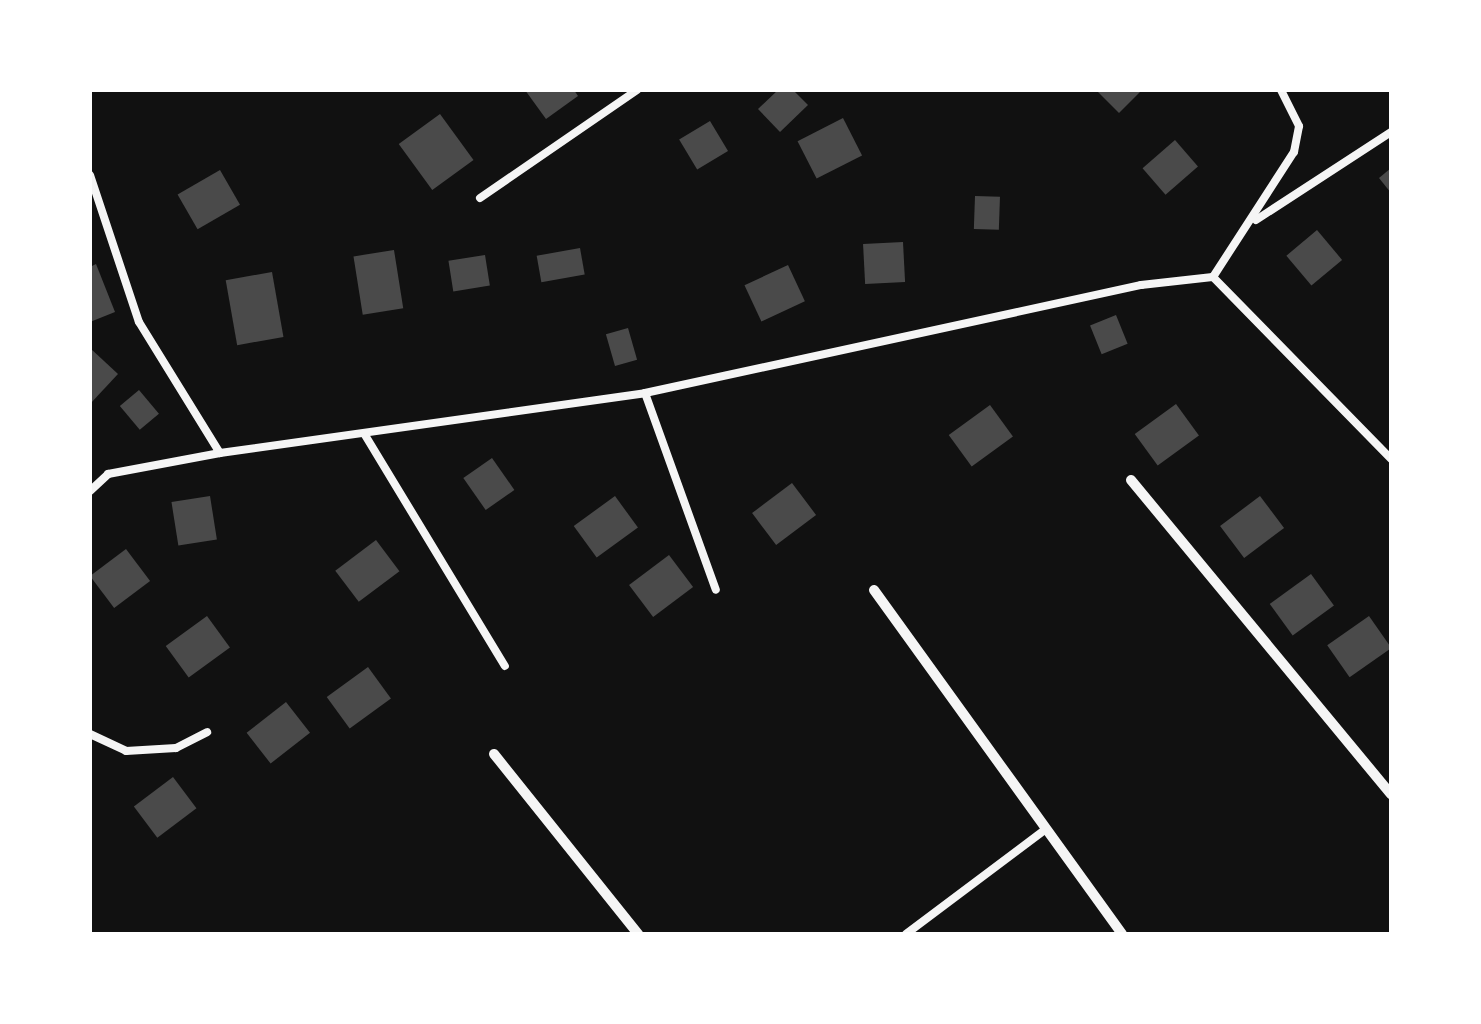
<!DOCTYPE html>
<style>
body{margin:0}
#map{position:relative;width:1481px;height:1024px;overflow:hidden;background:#111;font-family:"Source Sans 3",sans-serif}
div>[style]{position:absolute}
.building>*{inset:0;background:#4a4a4a;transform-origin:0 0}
.service>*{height:8px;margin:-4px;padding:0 4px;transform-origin:4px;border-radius:4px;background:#f5f5f5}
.minor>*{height:10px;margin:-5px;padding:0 5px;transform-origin:5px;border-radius:5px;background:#f5f5f5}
span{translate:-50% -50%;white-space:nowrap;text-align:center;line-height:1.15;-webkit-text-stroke:10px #fff;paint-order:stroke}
.frame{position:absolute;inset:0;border:92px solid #fff;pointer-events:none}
</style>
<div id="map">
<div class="building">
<div style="clip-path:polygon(525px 90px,574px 90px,578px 96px,546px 119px)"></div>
<div style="clip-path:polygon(778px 90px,793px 90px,808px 105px,780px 132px,758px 109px)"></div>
<div style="clip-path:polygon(1096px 90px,1142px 90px,1119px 113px)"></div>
<div style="left:440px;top:114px;width:57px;height:51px;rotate:54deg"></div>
<div style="left:843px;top:118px;width:42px;height:51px;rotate:63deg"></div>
<div style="left:710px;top:121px;width:35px;height:36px;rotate:59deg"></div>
<div style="left:1175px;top:140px;width:35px;height:43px;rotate:49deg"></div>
<div style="clip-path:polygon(1391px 168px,1391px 193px,1379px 178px)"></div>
<div style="left:220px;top:170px;width:40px;height:49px;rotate:60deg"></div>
<div style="left:975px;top:196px;width:25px;height:33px;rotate:2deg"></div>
<div style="left:1317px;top:230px;width:39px;height:40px;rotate:50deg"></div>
<div style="left:903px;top:242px;width:40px;height:40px;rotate:87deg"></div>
<div style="left:580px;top:248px;width:27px;height:44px;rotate:80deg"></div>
<div style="left:394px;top:250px;width:59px;height:41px;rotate:81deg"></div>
<div style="left:485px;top:255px;width:31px;height:37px;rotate:81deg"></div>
<div style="clip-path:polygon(96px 264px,115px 312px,90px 322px,90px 267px)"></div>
<div style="left:788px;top:265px;width:40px;height:48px;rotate:65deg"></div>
<div style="left:272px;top:272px;width:66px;height:47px;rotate:80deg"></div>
<div style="left:1116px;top:315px;width:31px;height:28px;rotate:68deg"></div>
<div style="left:628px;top:328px;width:33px;height:23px;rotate:74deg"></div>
<div style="clip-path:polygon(90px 348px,118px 374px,90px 404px)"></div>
<div style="left:139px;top:390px;width:31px;height:25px;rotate:50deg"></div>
<div style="left:1176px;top:404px;width:39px;height:51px;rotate:54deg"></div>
<div style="left:990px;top:405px;width:39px;height:51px;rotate:54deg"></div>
<div style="left:492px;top:458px;width:39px;height:35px;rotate:55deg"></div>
<div style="left:792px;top:483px;width:40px;height:50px;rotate:53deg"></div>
<div style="left:210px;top:496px;width:44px;height:39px;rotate:81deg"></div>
<div style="left:615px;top:496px;width:39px;height:51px;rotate:54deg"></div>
<div style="left:1260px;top:496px;width:40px;height:50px;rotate:53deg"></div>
<div style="left:376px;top:540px;width:39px;height:51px;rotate:53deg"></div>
<div style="left:126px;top:549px;width:40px;height:45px;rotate:53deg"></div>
<div style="left:669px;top:555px;width:40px;height:50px;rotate:53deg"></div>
<div style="left:1311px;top:574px;width:39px;height:51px;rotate:54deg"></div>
<div style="left:207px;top:616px;width:39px;height:51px;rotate:54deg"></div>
<div style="left:1369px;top:616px;width:39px;height:51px;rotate:55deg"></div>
<div style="left:368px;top:667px;width:39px;height:51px;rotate:54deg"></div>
<div style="left:286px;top:702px;width:39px;height:50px;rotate:52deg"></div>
<div style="left:173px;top:777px;width:39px;height:49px;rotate:53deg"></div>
</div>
<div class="service">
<div style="left:90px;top:175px;width:155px;rotate:71.6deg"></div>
<div style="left:139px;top:322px;width:154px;rotate:58.3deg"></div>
<div style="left:220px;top:453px;width:429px;rotate:-8deg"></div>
<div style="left:645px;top:393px;width:508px;rotate:-12.28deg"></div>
<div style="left:1141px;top:285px;width:72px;rotate:-6.3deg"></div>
<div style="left:1213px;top:277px;width:255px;rotate:45.6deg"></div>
<div style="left:480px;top:198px;width:191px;rotate:-34.5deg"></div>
<div style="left:1256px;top:220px;width:161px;rotate:-33.1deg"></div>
<div style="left:1213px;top:277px;width:149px;rotate:-57.1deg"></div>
<div style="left:1294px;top:152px;width:26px;rotate:-79deg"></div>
<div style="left:1299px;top:126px;width:40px;rotate:-116.6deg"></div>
<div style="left:645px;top:393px;width:209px;rotate:70.2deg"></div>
<div style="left:365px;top:435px;width:270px;rotate:58.8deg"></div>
<div style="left:90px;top:491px;width:25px;rotate:-43deg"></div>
<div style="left:108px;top:474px;width:114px;rotate:-10.6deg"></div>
<div style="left:90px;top:734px;width:40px;rotate:25deg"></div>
<div style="left:126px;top:751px;width:50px;rotate:-3.4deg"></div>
<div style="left:176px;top:748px;width:35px;rotate:-27deg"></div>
<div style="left:906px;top:934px;width:175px;rotate:-36.9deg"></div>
</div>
<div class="minor">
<div style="left:1131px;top:480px;width:408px;rotate:50.4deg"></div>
<div style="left:874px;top:590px;width:424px;rotate:54.2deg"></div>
<div style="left:494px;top:754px;width:231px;rotate:51.3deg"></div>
</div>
<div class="frame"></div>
</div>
